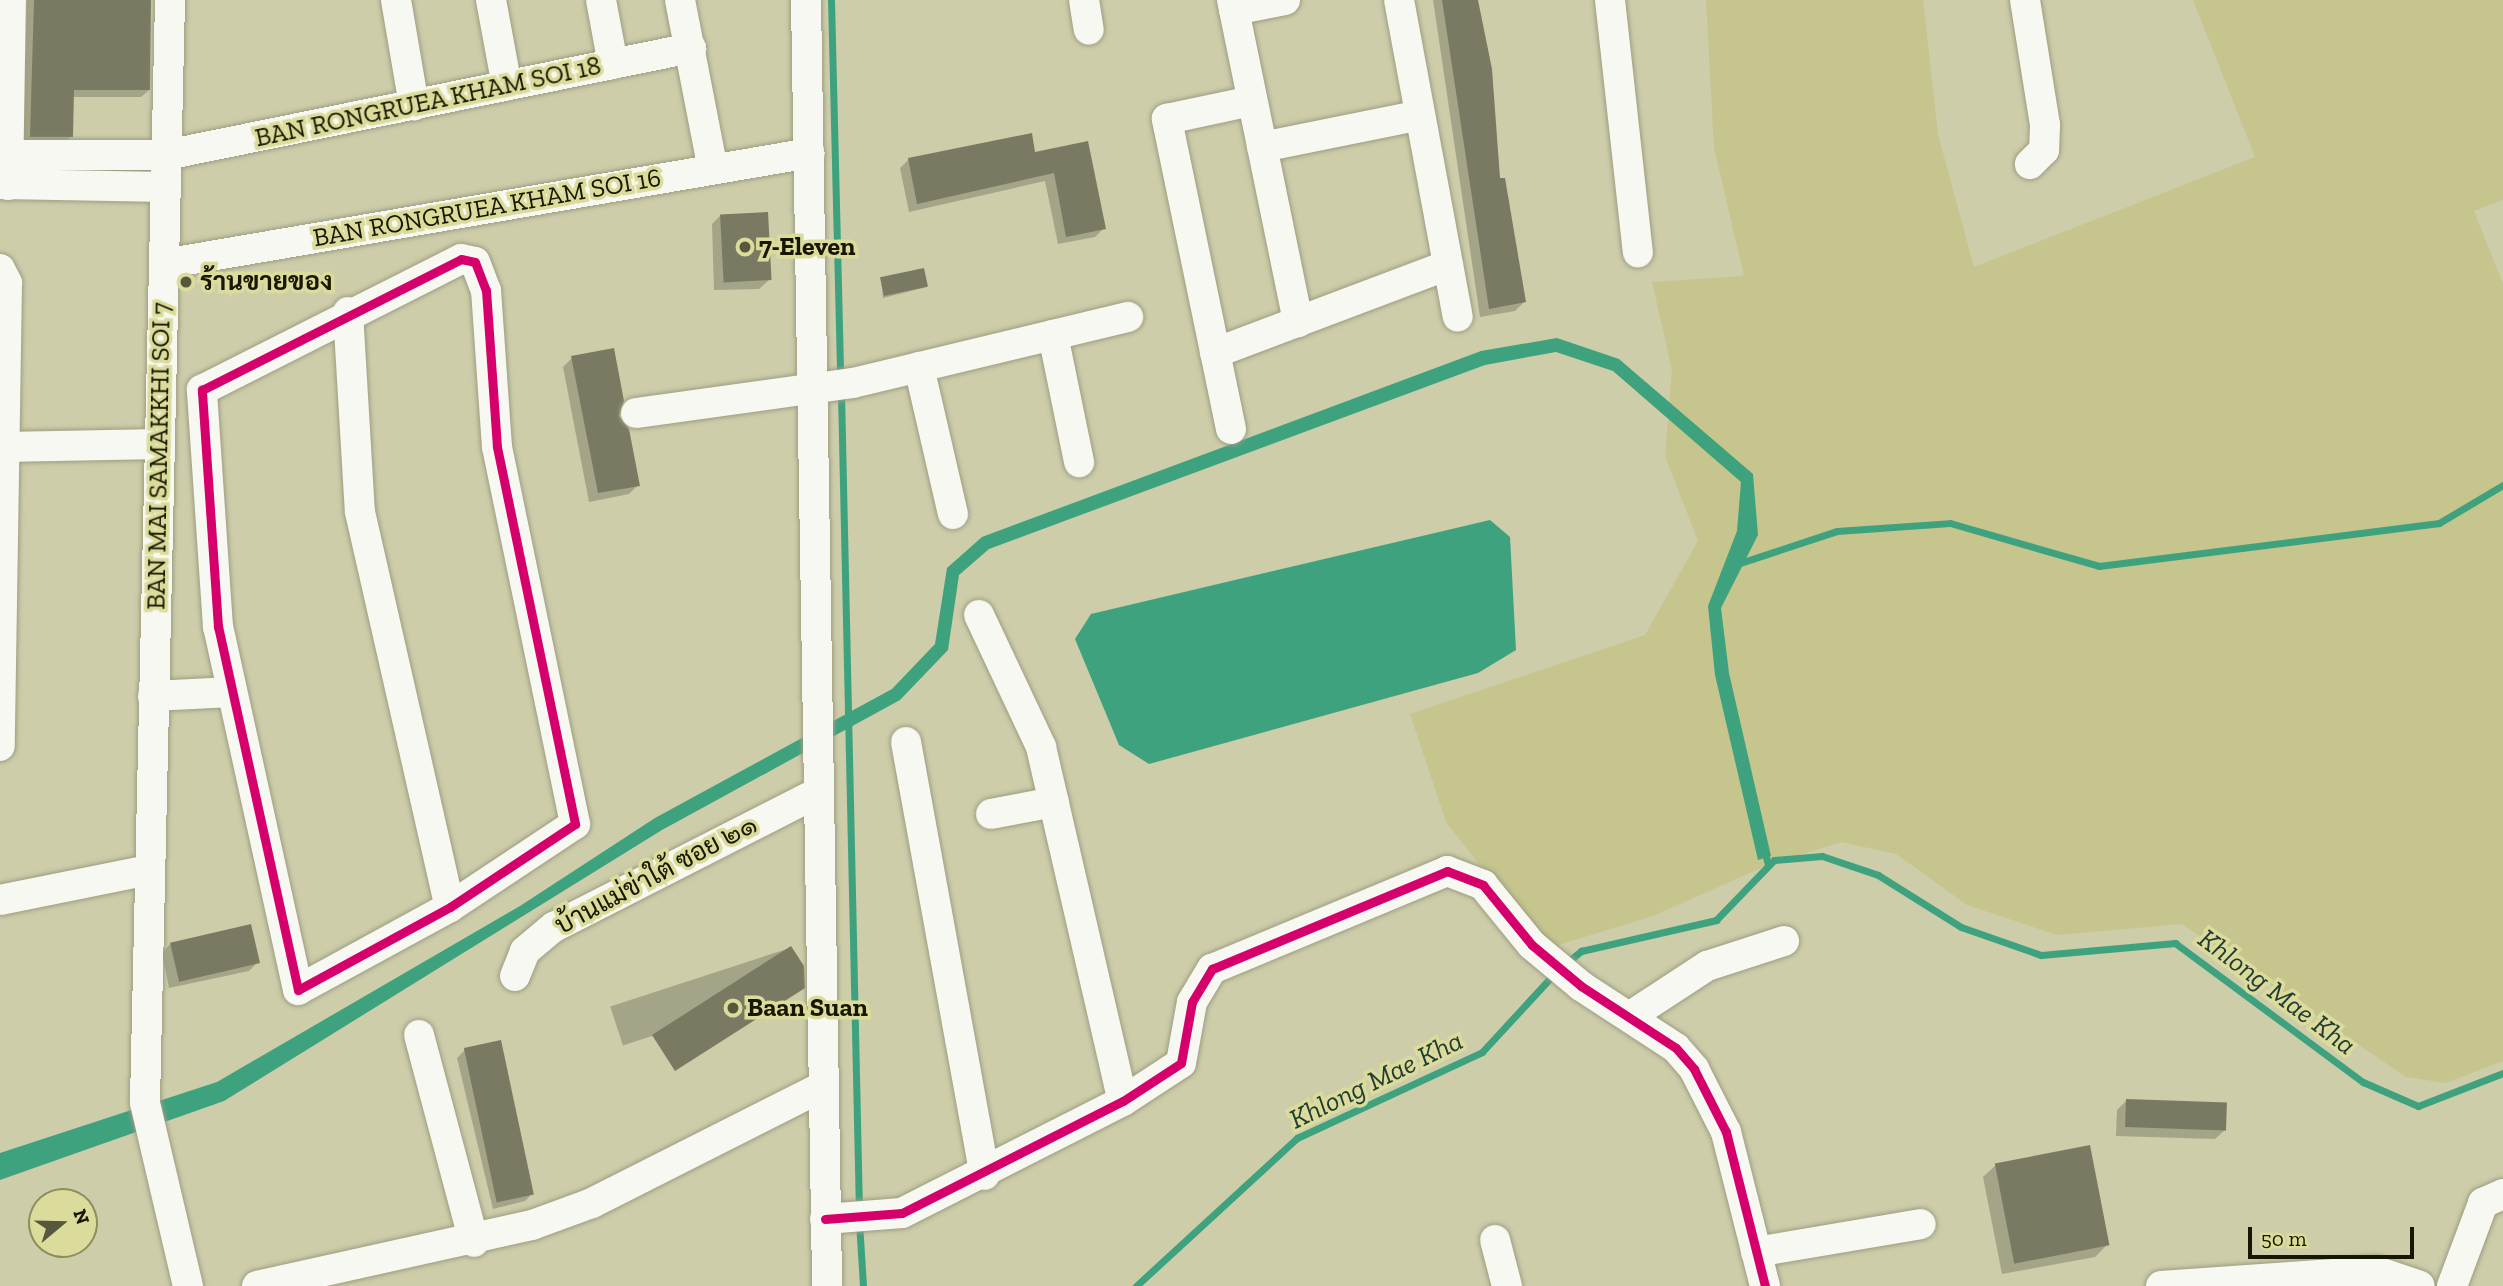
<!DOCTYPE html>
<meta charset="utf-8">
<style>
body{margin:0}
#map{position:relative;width:2503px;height:1286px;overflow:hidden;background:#cdcdaa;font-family:"Zilla Slab",Sarabun,serif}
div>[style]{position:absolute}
.green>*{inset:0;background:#c5c58d}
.water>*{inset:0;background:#3ea27f}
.shadow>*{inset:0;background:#0003;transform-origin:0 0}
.stream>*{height:7px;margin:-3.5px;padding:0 3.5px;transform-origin:3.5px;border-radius:3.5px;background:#3ea27f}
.building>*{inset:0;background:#7a7a62;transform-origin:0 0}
.roads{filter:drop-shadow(0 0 2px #9d9d81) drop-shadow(0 0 2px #9d9d81)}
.minor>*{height:30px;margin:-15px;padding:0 15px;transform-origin:15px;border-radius:15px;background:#f8f8f2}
.cycleway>*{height:9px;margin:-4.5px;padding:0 4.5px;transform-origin:4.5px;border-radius:4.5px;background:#d6006c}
.dots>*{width:19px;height:19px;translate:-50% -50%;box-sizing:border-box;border:4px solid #dbdc9b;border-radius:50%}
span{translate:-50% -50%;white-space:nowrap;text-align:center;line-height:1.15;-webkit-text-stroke:7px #dbdc9b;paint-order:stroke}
.street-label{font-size:26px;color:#171701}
.poi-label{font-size:26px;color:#171701;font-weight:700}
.left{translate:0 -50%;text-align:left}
.water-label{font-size:28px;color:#233c33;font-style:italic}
.north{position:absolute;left:28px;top:1188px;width:70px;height:70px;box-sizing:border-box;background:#dbdc9b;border:2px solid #8d8d5d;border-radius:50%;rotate:71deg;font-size:19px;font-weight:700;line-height:28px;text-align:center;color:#171701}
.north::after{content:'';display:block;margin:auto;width:24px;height:32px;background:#57573c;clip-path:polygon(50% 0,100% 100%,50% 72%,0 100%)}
.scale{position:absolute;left:2248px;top:1227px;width:166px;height:32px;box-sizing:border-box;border:4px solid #171701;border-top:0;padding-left:9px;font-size:21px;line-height:24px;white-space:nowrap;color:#171701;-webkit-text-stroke:5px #dbdc9b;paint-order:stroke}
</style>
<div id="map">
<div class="green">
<div style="clip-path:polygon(1706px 0,1923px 0,1938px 134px,1974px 267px,2255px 157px,2193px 0,2503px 0,2503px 200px,2474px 211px,2503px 284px,2503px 1061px,2446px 1083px,2406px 1077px,2182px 924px,2057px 935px,1967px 905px,1896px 854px,1841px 842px,1768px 865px,1653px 916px,1545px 949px,1446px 822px,1410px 714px,1645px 635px,1698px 541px,1665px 456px,1672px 370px,1652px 282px,1744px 276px,1714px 148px)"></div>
</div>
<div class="water">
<div style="clip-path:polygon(1557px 338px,1619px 359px,1753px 474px,1758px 535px,1721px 608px,1729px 673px,1771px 856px,1758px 860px,1715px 675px,1708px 606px,1737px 531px,1741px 482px,1613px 371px,1556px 352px,1485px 365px,989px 549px,959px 575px,948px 650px,900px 700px,662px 830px,224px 1101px,0 1180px,0 1153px,217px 1082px,520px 906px,655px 818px,892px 689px,935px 644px,947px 568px,982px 537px,1481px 351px)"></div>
<div style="clip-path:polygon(1490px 520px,1510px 537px,1516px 650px,1478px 673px,1149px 764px,1119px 745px,1075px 639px,1091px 614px)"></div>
</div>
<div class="shadow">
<div style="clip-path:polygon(27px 0,149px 0,149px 90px,141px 97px,72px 97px,71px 137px,63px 144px,23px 144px)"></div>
<div style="clip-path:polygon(1433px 0,1476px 0,1499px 180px,1524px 302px,1515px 311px,1480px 317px)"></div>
<div style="clip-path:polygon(1087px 143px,1104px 228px,1095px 237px,1058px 244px,1045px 181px,909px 212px,900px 168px,909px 159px,1033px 154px)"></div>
<div style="clip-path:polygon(721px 215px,769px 280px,759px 289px,714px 290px,712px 224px)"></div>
<div style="clip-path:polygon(881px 279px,927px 287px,883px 298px)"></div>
<div style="clip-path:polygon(572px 358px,617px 416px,638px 485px,629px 494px,589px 502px,563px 367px)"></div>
<div style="clip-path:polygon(171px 943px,258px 962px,249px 971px,169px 988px,162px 953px)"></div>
<div style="left:790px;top:948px;width:41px;height:189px;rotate:72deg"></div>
<div style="clip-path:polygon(465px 1050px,533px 1193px,525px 1201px,493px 1209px,457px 1058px)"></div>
<div style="clip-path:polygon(2126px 1101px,2225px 1130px,2215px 1139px,2116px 1136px,2117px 1110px)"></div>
<div style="clip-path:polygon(1996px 1165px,2108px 1244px,2095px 1257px,2002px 1274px,1983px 1177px)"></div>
</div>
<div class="stream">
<div style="left:831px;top:0;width:377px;rotate:88.6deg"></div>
<div style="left:841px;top:393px;width:817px;rotate:88.74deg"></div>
<div style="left:1734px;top:565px;width:108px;rotate:-18.3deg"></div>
<div style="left:1837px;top:531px;width:113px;rotate:-4deg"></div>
<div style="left:1950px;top:523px;width:155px;rotate:16.1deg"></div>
<div style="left:2099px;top:566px;width:343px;rotate:-7.2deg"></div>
<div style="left:2439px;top:523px;width:74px;rotate:-30.7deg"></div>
<div style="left:1764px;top:849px;width:16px;rotate:76deg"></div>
<div style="left:1565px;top:964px;width:21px;rotate:-39deg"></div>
<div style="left:1581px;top:951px;width:139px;rotate:-12.9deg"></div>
<div style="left:1716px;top:920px;width:83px;rotate:-46deg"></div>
<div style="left:1774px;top:860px;width:48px;rotate:-4.8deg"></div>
<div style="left:1822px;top:856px;width:59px;rotate:18.7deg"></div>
<div style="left:1878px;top:875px;width:98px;rotate:32.1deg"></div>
<div style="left:1961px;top:927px;width:85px;rotate:19.3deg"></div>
<div style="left:2041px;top:955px;width:135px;rotate:-5.1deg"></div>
<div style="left:2175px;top:943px;width:234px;rotate:36.5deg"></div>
<div style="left:2363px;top:1082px;width:60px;rotate:23.6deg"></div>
<div style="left:2418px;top:1106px;width:91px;rotate:-21.2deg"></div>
<div style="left:859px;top:1222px;width:64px;rotate:86.4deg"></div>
<div style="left:1136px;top:1286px;width:219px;rotate:-42.6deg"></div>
<div style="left:1297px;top:1138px;width:204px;rotate:-24.9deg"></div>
<div style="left:1482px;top:1052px;width:106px;rotate:-47.3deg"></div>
</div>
<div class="building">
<div style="clip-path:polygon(34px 0,151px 0,150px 90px,74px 90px,73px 137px,30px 137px)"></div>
<div style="clip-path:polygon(1442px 0,1478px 0,1492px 69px,1500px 178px,1505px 178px,1526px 302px,1489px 309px)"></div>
<div style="clip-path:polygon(1032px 133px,1035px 152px,1088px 141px,1106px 229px,1066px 237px,1054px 173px,917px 204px,908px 158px)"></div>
<div style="left:768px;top:212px;width:68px;height:48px;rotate:87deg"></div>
<div style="left:924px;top:268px;width:19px;height:45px;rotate:78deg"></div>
<div style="clip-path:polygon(614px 348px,624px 401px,619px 416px,629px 429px,640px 486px,598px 493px,571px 356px)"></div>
<div style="left:251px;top:924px;width:40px;height:83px;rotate:77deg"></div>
<div style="clip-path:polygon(791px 946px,804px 966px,805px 988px,675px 1071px,652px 1035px)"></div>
<div style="left:501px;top:1040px;width:158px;height:38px;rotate:78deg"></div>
<div style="left:2126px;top:1099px;width:101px;height:28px;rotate:2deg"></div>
<div style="left:2090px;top:1145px;width:102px;height:97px;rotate:79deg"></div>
</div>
<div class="roads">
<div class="minor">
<div style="left:170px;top:0;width:1103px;rotate:91.3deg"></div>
<div style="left:145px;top:1103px;width:188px;rotate:76.8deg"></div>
<div style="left:396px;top:0;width:107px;rotate:80.3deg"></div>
<div style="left:491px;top:0;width:87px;rotate:79.5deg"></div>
<div style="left:601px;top:0;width:65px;rotate:79.4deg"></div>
<div style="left:680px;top:0;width:172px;rotate:79deg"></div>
<div style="left:806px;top:0;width:1286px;rotate:89.06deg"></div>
<div style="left:1084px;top:0;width:30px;rotate:81deg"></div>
<div style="left:1232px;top:0;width:329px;rotate:78.4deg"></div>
<div style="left:1399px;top:0;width:322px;rotate:79.5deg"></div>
<div style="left:1610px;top:0;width:254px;rotate:83.7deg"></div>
<div style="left:2025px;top:0;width:127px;rotate:80.9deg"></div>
<div style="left:2045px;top:125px;width:25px;rotate:92deg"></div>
<div style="left:2044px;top:150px;width:20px;rotate:135deg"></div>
<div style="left:1234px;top:10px;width:52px;rotate:-11.1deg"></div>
<div style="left:1262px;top:147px;width:161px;rotate:-11.4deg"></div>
<div style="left:0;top:155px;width:166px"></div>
<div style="left:166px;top:155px;width:536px;rotate:-11.52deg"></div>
<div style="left:0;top:184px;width:165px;rotate:1deg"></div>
<div style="left:8px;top:185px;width:185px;rotate:-89.1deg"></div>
<div style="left:461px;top:259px;width:14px;rotate:12deg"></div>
<div style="left:475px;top:262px;width:30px;rotate:69deg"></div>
<div style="left:486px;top:290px;width:157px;rotate:86deg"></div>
<div style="left:497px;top:447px;width:385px;rotate:78.3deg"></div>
<div style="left:575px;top:824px;width:150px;rotate:146.4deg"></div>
<div style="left:450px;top:907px;width:173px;rotate:151.4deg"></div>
<div style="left:298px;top:990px;width:372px;rotate:-102.4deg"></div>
<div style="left:218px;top:627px;width:238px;rotate:-93.9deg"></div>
<div style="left:202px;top:390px;width:290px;rotate:-26.8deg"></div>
<div style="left:164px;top:264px;width:655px;rotate:-9.75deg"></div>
<div style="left:0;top:269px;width:16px;rotate:63deg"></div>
<div style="left:7px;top:283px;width:463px;rotate:90.9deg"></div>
<div style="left:348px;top:312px;width:200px;rotate:86.6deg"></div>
<div style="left:360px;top:512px;width:405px;rotate:77.2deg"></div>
<div style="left:1053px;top:335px;width:130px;rotate:78.4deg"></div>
<div style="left:1215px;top:353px;width:249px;rotate:-20.7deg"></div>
<div style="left:919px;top:367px;width:151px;rotate:77deg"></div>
<div style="left:636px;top:413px;width:219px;rotate:-7.9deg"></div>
<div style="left:853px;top:383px;width:283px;rotate:-13.5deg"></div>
<div style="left:1231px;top:429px;width:317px;rotate:-101.7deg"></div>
<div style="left:1167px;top:119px;width:87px;rotate:-12deg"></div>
<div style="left:5px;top:447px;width:154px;rotate:-1.1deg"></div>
<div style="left:979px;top:615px;width:146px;rotate:64.8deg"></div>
<div style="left:1041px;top:747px;width:363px;rotate:77deg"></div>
<div style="left:153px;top:696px;width:79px;rotate:-2.9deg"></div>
<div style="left:906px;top:742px;width:440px;rotate:79.7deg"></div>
<div style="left:991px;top:814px;width:64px;rotate:-10.8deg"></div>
<div style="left:0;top:900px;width:152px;rotate:-11.4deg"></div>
<div style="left:515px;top:976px;width:27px;rotate:-68deg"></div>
<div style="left:525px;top:951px;width:38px;rotate:-40deg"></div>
<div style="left:554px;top:927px;width:293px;rotate:-27deg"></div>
<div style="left:1632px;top:1015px;width:90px;rotate:-33.2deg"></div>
<div style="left:1707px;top:966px;width:81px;rotate:-18deg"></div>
<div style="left:419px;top:1035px;width:214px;rotate:75.1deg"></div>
<div style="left:825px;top:1219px;width:77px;rotate:-4.5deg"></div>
<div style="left:902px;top:1213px;width:248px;rotate:-26.9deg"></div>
<div style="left:1123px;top:1101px;width:69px;rotate:-33.2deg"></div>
<div style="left:1181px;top:1063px;width:62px;rotate:-79.8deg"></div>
<div style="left:1192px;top:1002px;width:39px;rotate:-59deg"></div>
<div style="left:1212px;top:969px;width:255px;rotate:-22.6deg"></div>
<div style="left:1447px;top:871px;width:39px;rotate:21deg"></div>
<div style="left:1483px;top:885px;width:77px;rotate:50.8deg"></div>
<div style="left:1532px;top:945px;width:64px;rotate:39.9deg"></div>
<div style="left:1581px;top:986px;width:113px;rotate:33.1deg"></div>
<div style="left:1676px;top:1048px;width:28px;rotate:49deg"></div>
<div style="left:1694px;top:1069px;width:71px;rotate:63.1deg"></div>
<div style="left:1726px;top:1132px;width:159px;rotate:75.8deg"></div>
<div style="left:1495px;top:1240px;width:48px;rotate:75.4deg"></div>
<div style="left:1756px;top:1252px;width:167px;rotate:-9.6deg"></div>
<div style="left:257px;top:1286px;width:282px;rotate:-12.5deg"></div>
<div style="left:532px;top:1225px;width:64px;rotate:-20.1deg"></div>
<div style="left:592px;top:1203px;width:258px;rotate:-26.8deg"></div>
<div style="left:2161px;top:1286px;width:216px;rotate:-4deg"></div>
<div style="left:2376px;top:1271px;width:46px;rotate:18.8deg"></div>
<div style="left:2452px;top:1286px;width:89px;rotate:-69.5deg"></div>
<div style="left:2483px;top:1203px;width:22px;rotate:-24deg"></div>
</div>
</div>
<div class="cycleway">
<div style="left:461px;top:259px;width:14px;rotate:12deg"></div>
<div style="left:475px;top:262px;width:30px;rotate:69deg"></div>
<div style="left:486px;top:290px;width:157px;rotate:86deg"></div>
<div style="left:497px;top:447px;width:385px;rotate:78.3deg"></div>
<div style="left:575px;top:824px;width:150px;rotate:146.4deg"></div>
<div style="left:450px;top:907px;width:173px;rotate:151.4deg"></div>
<div style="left:298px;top:990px;width:372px;rotate:-102.4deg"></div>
<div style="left:218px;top:627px;width:238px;rotate:-93.9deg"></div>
<div style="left:202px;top:390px;width:290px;rotate:-26.8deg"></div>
<div style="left:825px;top:1219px;width:77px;rotate:-4.5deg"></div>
<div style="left:902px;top:1213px;width:248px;rotate:-26.9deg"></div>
<div style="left:1123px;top:1101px;width:69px;rotate:-33.2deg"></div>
<div style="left:1181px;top:1063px;width:62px;rotate:-79.8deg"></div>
<div style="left:1192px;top:1002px;width:39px;rotate:-59deg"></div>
<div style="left:1212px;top:969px;width:255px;rotate:-22.6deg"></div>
<div style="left:1447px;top:871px;width:39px;rotate:21deg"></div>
<div style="left:1483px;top:885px;width:77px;rotate:50.8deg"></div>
<div style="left:1532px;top:945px;width:64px;rotate:39.9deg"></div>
<div style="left:1581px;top:986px;width:113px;rotate:33.1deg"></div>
<div style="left:1676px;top:1048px;width:28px;rotate:49deg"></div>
<div style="left:1694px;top:1069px;width:71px;rotate:63.1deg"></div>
<div style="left:1726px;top:1132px;width:159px;rotate:75.8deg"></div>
</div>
<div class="dots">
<div style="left:745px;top:247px;background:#57573c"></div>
<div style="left:186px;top:282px;background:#57573c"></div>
<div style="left:733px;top:1008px;background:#57573c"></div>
</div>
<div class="street-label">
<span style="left:428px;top:102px;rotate:-12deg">BAN RONGRUEA KHAM SOI 18</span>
<span style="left:487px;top:208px;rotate:-10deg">BAN RONGRUEA KHAM SOI 16</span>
<span style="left:159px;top:456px;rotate:-89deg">BAN MAI SAMAKKHI SOI 7</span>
<span style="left:656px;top:875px;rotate:-28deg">บ้านแม่ข่าใต้ ซอย ๒๑</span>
</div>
<div class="poi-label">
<span class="left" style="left:759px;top:247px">7-Eleven</span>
<span class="left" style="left:200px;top:282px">ร้านขายของ</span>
<span class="left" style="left:747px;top:1008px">Baan Suan</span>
</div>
<div class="water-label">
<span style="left:2277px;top:992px;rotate:37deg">Khlong Mae Kha</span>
<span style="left:1376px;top:1080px;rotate:-26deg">Khlong Mae Kha</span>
</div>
<div class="north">N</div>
<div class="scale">50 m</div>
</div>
